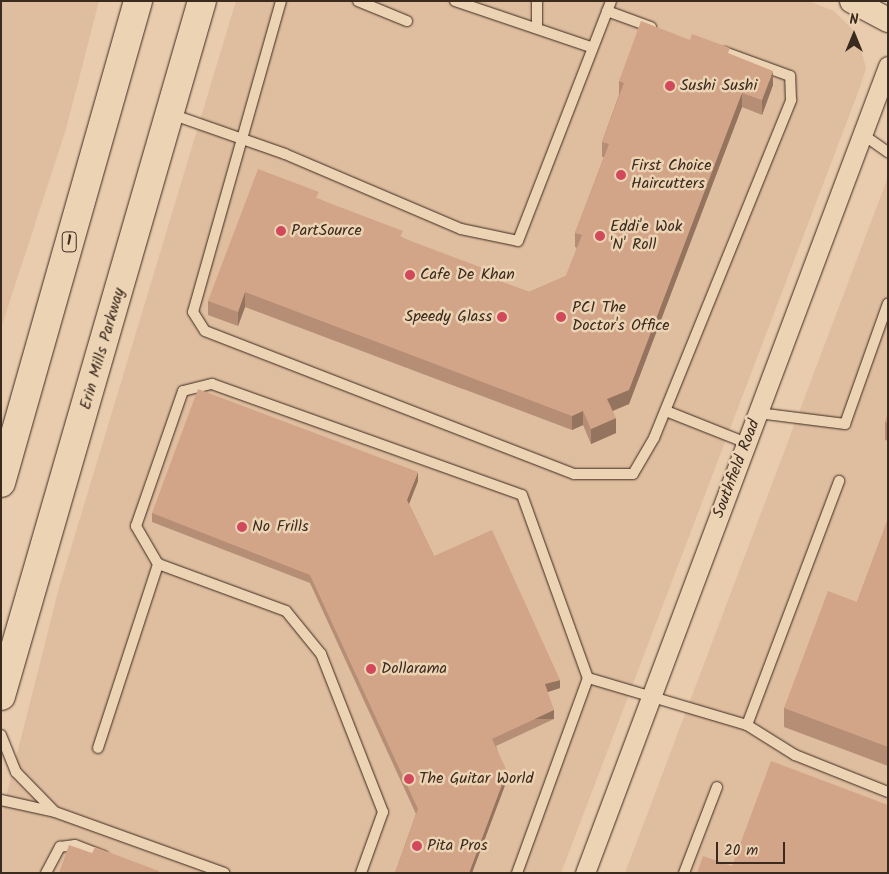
<!DOCTYPE html>
<style>
body{margin:0}
#map{position:relative;width:889px;height:874px;overflow:hidden;background:#e9cbad;font-family:Kalam,sans-serif}
div>[style]{position:absolute}
.built>*{inset:0;background:#dfbd9f}
.roads{filter:drop-shadow(0 0 1px #3b2a1e) drop-shadow(0 0 1px #3b2a1e)}
.service>*{height:10px;margin:-5px;padding:0 5px;transform-origin:5px;border-radius:5px;background:#ecd3b4}
.minor>*{height:19px;margin:-9.5px;padding:0 9.5px;transform-origin:9.5px;border-radius:9.5px;background:#ecd3b4}
.tertiary>*{height:24px;margin:-12px;padding:0 12px;transform-origin:12px;border-radius:12px;background:#ecd3b4}
.primary>*{height:28px;margin:-14px;padding:0 14px;transform-origin:14px;border-radius:14px;background:#ecd3b4}
.wall>*{inset:0;background:#b58e75}
.shaded-wall>*{inset:0;background:#94745f;transform-origin:0 0}
.building>*{inset:0;background:#d3a588}
.dots>*{width:14px;height:14px;translate:-50% -50%;box-sizing:border-box;border:2px solid #ecd3b4;border-radius:50%}
span{translate:-50% -50%;white-space:nowrap;text-align:center;line-height:1.15;-webkit-text-stroke:5px #ecd3b4;paint-order:stroke}
.shield-label span{padding:1px 4px;background:#ecd3b4;border:1px solid;border-radius:4px;-webkit-text-stroke-width:0}
.shield-label{font-size:15px;color:#3b2a1e;font-weight:700}
.poi-label{font-size:16px;color:#3b2a1e}
.left{translate:0 -50%;text-align:left}
.right{translate:-100% -50%;text-align:right}
.street-label{font-size:16px;color:#3b2a1e}
.frame{position:absolute;inset:0;border:2px solid #3b2a1e;pointer-events:none}
.north{position:absolute;left:829px;top:10px;width:50px;height:50px;-webkit-text-stroke:4px #ecd3b4;paint-order:stroke;rotate:0deg;font-size:14px;font-weight:700;line-height:20px;text-align:center;color:#3b2a1e}
.north::after{content:'';display:block;margin:auto;width:18px;height:22px;background:#3b2a1e;clip-path:polygon(50% 0,100% 100%,50% 72%,0 100%)}
.scale{position:absolute;left:716px;top:842px;width:69px;height:22px;box-sizing:border-box;border:2px solid #3b2a1e;border-top:0;padding-left:6px;font-size:15px;line-height:18px;white-space:nowrap;color:#3b2a1e;-webkit-text-stroke:4px #ecd3b4;paint-order:stroke}
</style>
<div id="map">
<div class="built">
<div style="clip-path:polygon(1px 1px,99px 1px,66px 129px,1px 328px)"></div>
<div style="clip-path:polygon(236px 1px,808px 1px,834px 11px,856px 33px,866px 68px,860px 87px,561px 873px,1px 873px,1px 817px,59px 588px)"></div>
<div style="clip-path:polygon(888px 177px,888px 873px,625px 873px)"></div>
</div>
<div class="roads">
<div class="service">
<div style="left:281px;top:1px;width:323px;rotate:105.8deg"></div>
<div style="left:193px;top:312px;width:22px;rotate:58deg"></div>
<div style="left:205px;top:331px;width:396px;rotate:21.2deg"></div>
<div style="left:574px;top:474px;width:59px"></div>
<div style="left:633px;top:474px;width:42px;rotate:-59.7deg"></div>
<div style="left:654px;top:438px;width:365px;rotate:-67.9deg"></div>
<div style="left:791px;top:100px;width:24px;rotate:-92deg"></div>
<div style="left:790px;top:76px;width:70px;rotate:-160deg"></div>
<div style="left:358px;top:1px;width:53px;rotate:22.2deg"></div>
<div style="left:455px;top:1px;width:144px;rotate:18.7deg"></div>
<div style="left:607px;top:11px;width:47px;rotate:20deg"></div>
<div style="left:537px;top:28px;width:27px;rotate:-90deg"></div>
<div style="left:171px;top:114px;width:121px;rotate:19.3deg"></div>
<div style="left:285px;top:154px;width:191px;rotate:23.1deg"></div>
<div style="left:461px;top:229px;width:58px;rotate:11.9deg"></div>
<div style="left:518px;top:241px;width:257px;rotate:-68.8deg"></div>
<div style="left:862px;top:134px;width:32px;rotate:35deg"></div>
<div style="left:666px;top:411px;width:87px;rotate:21.6deg"></div>
<div style="left:758px;top:413px;width:88px;rotate:7.2deg"></div>
<div style="left:845px;top:424px;width:128px;rotate:-70.4deg"></div>
<div style="left:588px;top:678px;width:166px;rotate:16.5deg"></div>
<div style="left:747px;top:725px;width:261px;rotate:-69.3deg"></div>
<div style="left:747px;top:725px;width:57px;rotate:32deg"></div>
<div style="left:795px;top:755px;width:100px;rotate:21.7deg"></div>
<div style="left:1px;top:735px;width:40px;rotate:68deg"></div>
<div style="left:16px;top:772px;width:54px;rotate:45.7deg"></div>
<div style="left:98px;top:748px;width:194px;rotate:-71.9deg"></div>
<div style="left:1px;top:800px;width:55px;rotate:12.5deg"></div>
<div style="left:55px;top:812px;width:180px;rotate:19.8deg"></div>
<div style="left:46px;top:873px;width:30px;rotate:-62deg"></div>
<div style="left:60px;top:847px;width:15px;rotate:-8deg"></div>
<div style="left:75px;top:845px;width:31px;rotate:21deg"></div>
<div style="left:361px;top:873px;width:65px;rotate:-70.2deg"></div>
<div style="left:383px;top:812px;width:170px;rotate:-111.4deg"></div>
<div style="left:321px;top:654px;width:55px;rotate:-129.1deg"></div>
<div style="left:286px;top:611px;width:136px;rotate:-159.8deg"></div>
<div style="left:158px;top:564px;width:44px;rotate:-120.1deg"></div>
<div style="left:136px;top:526px;width:143px;rotate:-70.8deg"></div>
<div style="left:183px;top:391px;width:30px;rotate:-14deg"></div>
<div style="left:212px;top:384px;width:329px;rotate:19.7deg"></div>
<div style="left:522px;top:495px;width:195px;rotate:70.2deg"></div>
<div style="left:588px;top:678px;width:208px;rotate:110deg"></div>
<div style="left:684px;top:873px;width:92px;rotate:-69deg"></div>
</div>
<div class="minor">
<div style="left:585px;top:873px;width:862px;rotate:-69.42deg"></div>
</div>
<div class="tertiary">
<div style="left:852px;top:1px;width:41px;rotate:27.8deg"></div>
</div>
<div class="primary">
<div style="left:1px;top:483px;width:501px;rotate:-74.13deg"></div>
<div style="left:1px;top:696px;width:723px;rotate:-73.87deg"></div>
</div>
</div>
<div class="wall">
<div style="clip-path:polygon(730px 54px,773px 85px,762px 115px,742px 107px,629px 404px,613px 411px,616px 433px,591px 444px,583px 425px,572px 430px,245px 307px,238px 326px,208px 315px,208px 301px,319px 199px,488px 277px,529px 292px,566px 276px,577px 248px,575px 247px,575px 233px,604px 157px,602px 157px,602px 142px,619px 95px,619px 81px)"></div>
<div style="clip-path:polygon(888px 414px,888px 441px,885px 440px,885px 422px)"></div>
<div style="clip-path:polygon(418px 481px,409px 504px,434px 556px,560px 688px,547px 692px,554px 719px,496px 746px,507px 780px,472px 873px,395px 873px,416px 814px,310px 583px,152px 522px,152px 513px)"></div>
<div style="clip-path:polygon(888px 519px,888px 766px,784px 727px,784px 708px,857px 602px)"></div>
</div>
<div class="shaded-wall">
<div style="clip-path:polygon(773px 71px,773px 85px,762px 115px,762px 100px)"></div>
<div style="clip-path:polygon(742px 93px,742px 107px,629px 404px,607px 413px,607px 399px)"></div>
<div style="clip-path:polygon(245px 292px,245px 307px,238px 326px,238px 312px)"></div>
<div style="clip-path:polygon(583px 411px,583px 425px,572px 430px,572px 416px)"></div>
<div style="clip-path:polygon(616px 418px,616px 433px,591px 444px,591px 429px)"></div>
<div style="clip-path:polygon(418px 472px,418px 481px,407px 509px,407px 500px)"></div>
<div style="clip-path:polygon(560px 680px,560px 688px,545px 693px,545px 684px)"></div>
<div style="left:554px;top:710px;width:9px;height:68px;rotate:90deg"></div>
<div style="clip-path:polygon(507px 771px,507px 780px,472px 873px,469px 873px)"></div>
</div>
<div class="building">
<div style="clip-path:polygon(641px 21px,690px 40px,692px 34px,730px 48px,728px 53px,773px 71px,762px 100px,742px 93px,629px 390px,607px 399px,616px 418px,591px 429px,583px 411px,572px 416px,245px 292px,238px 312px,208px 301px,258px 169px,319px 192px,316px 198px,403px 231px,400px 237px,488px 270px,486px 276px,529px 292px,566px 276px,582px 235px,575px 233px,609px 144px,602px 142px,624px 83px,619px 81px)"></div>
<div style="clip-path:polygon(198px 389px,418px 472px,407px 500px,434px 556px,492px 530px,560px 680px,545px 684px,554px 710px,492px 739px,507px 771px,469px 873px,395px 873px,418px 809px,310px 575px,152px 513px)"></div>
<div style="clip-path:polygon(888px 414px,888px 423px,885px 422px)"></div>
<div style="clip-path:polygon(888px 519px,888px 747px,784px 708px,828px 591px,857px 602px)"></div>
<div style="clip-path:polygon(771px 761px,888px 805px,888px 873px,697px 873px,703px 856px,732px 866px)"></div>
<div style="clip-path:polygon(69px 845px,92px 853px,95px 847px,159px 871px,158px 873px,59px 873px)"></div>
</div>
<div class="dots">
<div style="left:670px;top:86px;background:#d1495b"></div>
<div style="left:621px;top:175px;background:#d1495b"></div>
<div style="left:281px;top:231px;background:#d1495b"></div>
<div style="left:600px;top:236px;background:#d1495b"></div>
<div style="left:410px;top:275px;background:#d1495b"></div>
<div style="left:502px;top:317px;background:#d1495b"></div>
<div style="left:561px;top:317px;background:#d1495b"></div>
<div style="left:242px;top:527px;background:#d1495b"></div>
<div style="left:371px;top:669px;background:#d1495b"></div>
<div style="left:409px;top:779px;background:#d1495b"></div>
<div style="left:417px;top:846px;background:#d1495b"></div>
</div>
<div class="shield-label">
<span style="left:69px;top:242px">1</span>
</div>
<div class="poi-label">
<span class="left" style="left:680px;top:86px">Sushi Sushi</span>
<span class="left" style="left:631px;top:175px">First Choice<br>Haircutters</span>
<span class="left" style="left:610px;top:236px">Eddi'e Wok<br>'N' Roll</span>
<span class="left" style="left:291px;top:231px">PartSource</span>
<span class="left" style="left:420px;top:275px">Cafe De Khan</span>
<span class="left" style="left:572px;top:317px">PCI The<br>Doctor's Office</span>
<span class="right" style="left:492px;top:317px">Speedy Glass</span>
<span class="left" style="left:252px;top:527px">No Frills</span>
<span class="left" style="left:381px;top:669px">Dollarama</span>
<span class="left" style="left:419px;top:779px">The Guitar World</span>
<span class="left" style="left:427px;top:846px">Pita Pros</span>
</div>
<div class="street-label">
<span style="left:103px;top:349px;rotate:-74deg">Erin Mills Parkway</span>
<span style="left:737px;top:469px;rotate:-69deg">Southfield Road</span>
</div>
<div class="frame"></div>
<div class="north">N</div>
<div class="scale">20 m</div>
</div>
